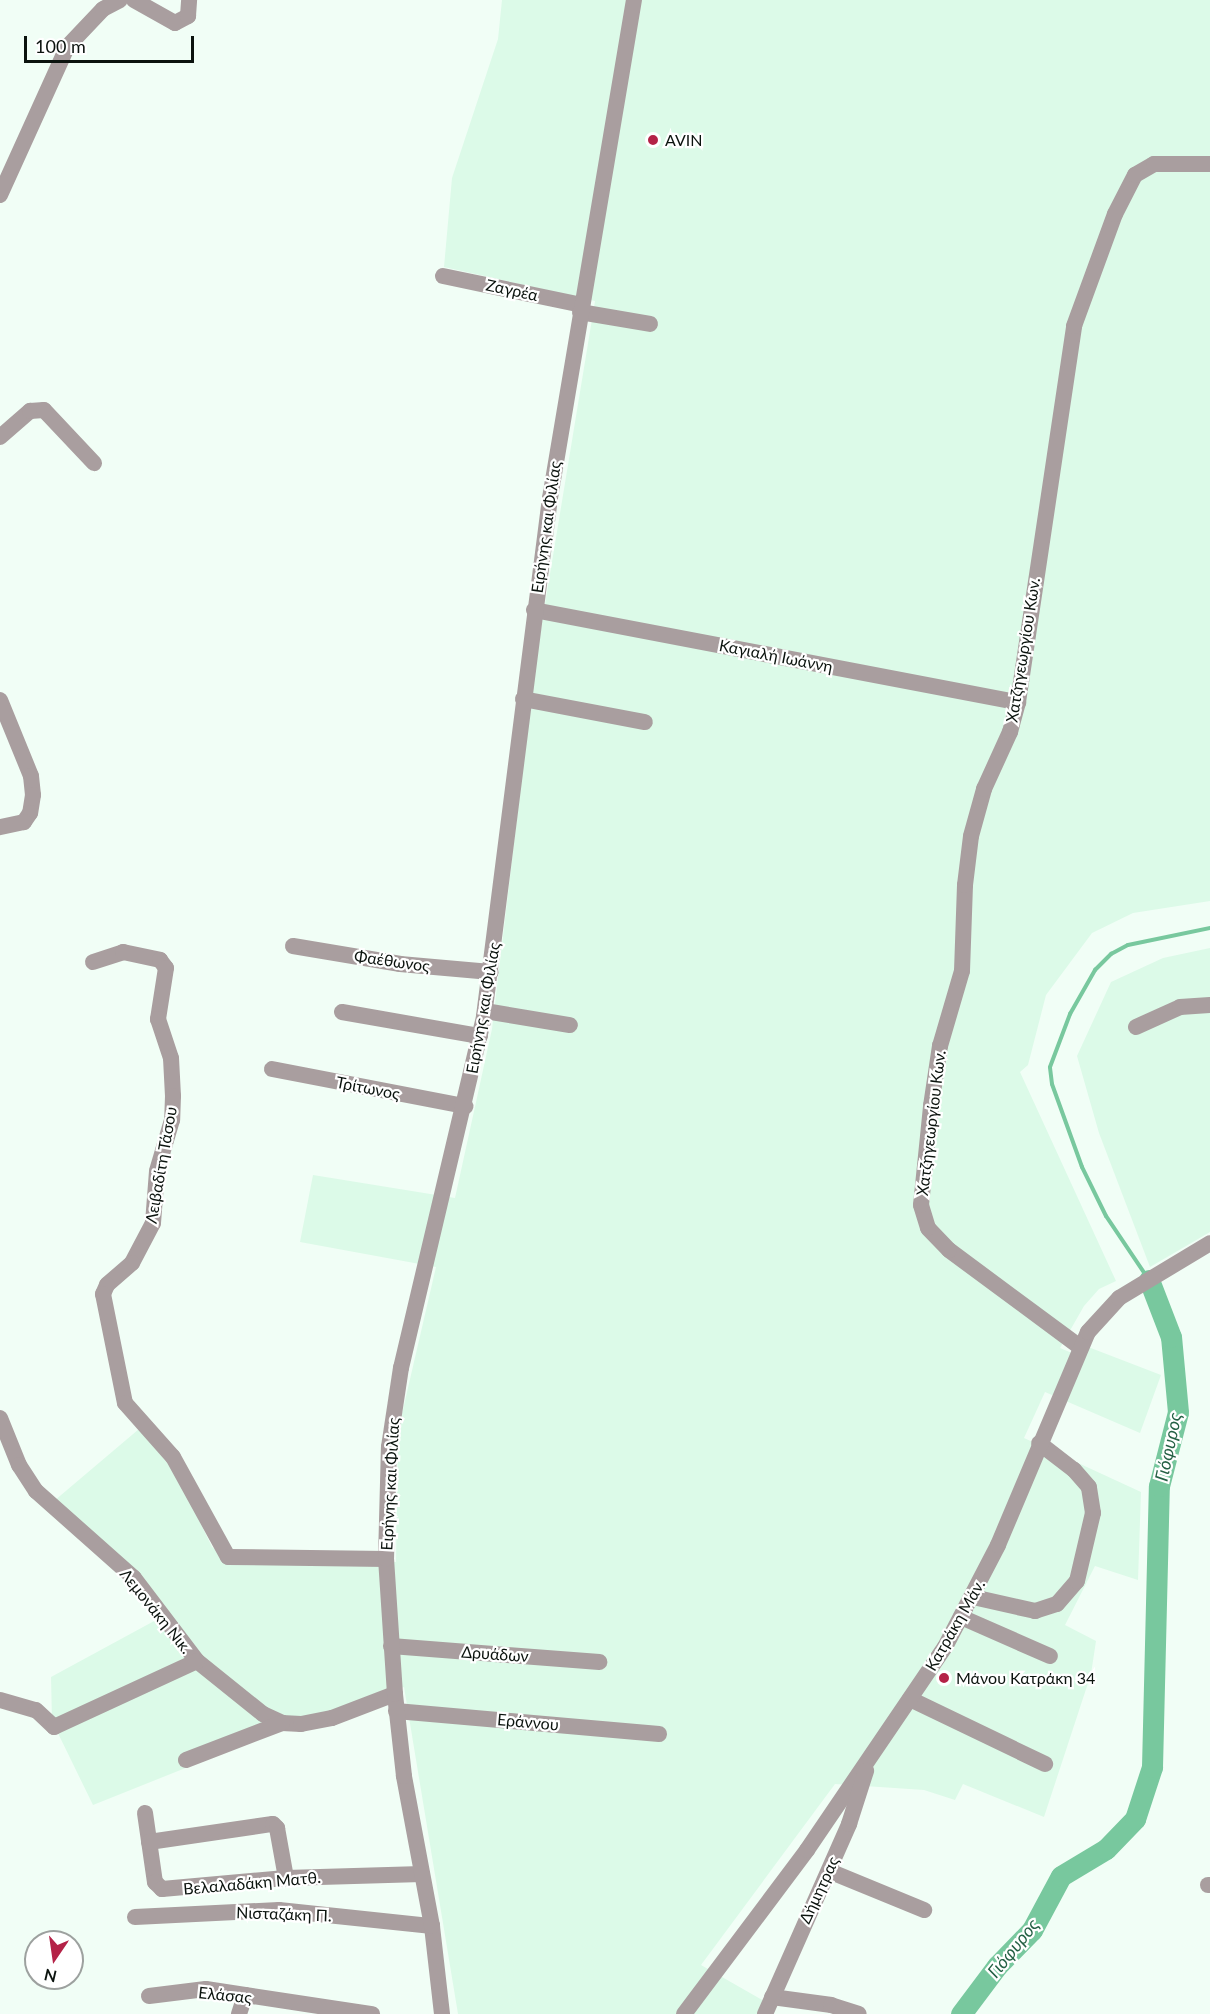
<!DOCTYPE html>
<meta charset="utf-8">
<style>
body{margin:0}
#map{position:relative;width:1210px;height:2014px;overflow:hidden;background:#f1fef6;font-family:Lato,sans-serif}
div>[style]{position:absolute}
.built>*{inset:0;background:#dcfae8}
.stream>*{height:4px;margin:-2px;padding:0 2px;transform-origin:2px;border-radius:2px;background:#78c89e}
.river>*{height:21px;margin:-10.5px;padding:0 10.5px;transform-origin:10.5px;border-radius:10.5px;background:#78c89e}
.minor>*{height:16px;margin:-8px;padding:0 8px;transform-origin:8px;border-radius:8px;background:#a99e9f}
.dots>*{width:16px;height:16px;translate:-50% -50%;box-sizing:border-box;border:3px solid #fff;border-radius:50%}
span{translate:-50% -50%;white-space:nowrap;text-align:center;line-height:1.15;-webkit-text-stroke:4.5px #fff;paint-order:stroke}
.poi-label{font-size:16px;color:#0b130e}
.left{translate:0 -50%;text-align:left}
.street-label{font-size:16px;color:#0b130e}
.water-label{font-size:18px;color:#256145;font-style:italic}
.north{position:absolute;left:24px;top:1930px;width:60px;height:60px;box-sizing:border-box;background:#fff;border:2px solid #9da19f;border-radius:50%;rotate:193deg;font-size:16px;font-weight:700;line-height:24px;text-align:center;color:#0b130e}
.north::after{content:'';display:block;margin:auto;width:21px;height:27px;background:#b42247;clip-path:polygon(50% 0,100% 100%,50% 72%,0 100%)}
.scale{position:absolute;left:24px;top:36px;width:170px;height:27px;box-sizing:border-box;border:3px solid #0b130e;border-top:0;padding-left:8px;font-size:18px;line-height:21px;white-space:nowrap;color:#0b130e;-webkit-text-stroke:4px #fff;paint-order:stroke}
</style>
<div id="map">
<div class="built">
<div style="clip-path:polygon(502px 0,1210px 0,1210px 901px,1133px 913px,1092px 933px,1046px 995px,1028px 1065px,1020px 1072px,1116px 1281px,1099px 1289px,1084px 1306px,1060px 1348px,1079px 1356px,1083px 1345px,1161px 1375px,1140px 1433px,1045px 1392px,1024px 1438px,1141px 1492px,1138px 1580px,1095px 1566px,1065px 1625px,1096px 1641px,1091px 1674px,1044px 1817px,963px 1784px,955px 1800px,924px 1790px,835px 1784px,701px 1965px,764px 2001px,758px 2014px,458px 2014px,404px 1687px,278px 1731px,93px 1805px,52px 1721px,51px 1677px,167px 1614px,54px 1501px,139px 1429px,176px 1473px,212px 1547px,231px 1563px,396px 1562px,398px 1431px,436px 1267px,300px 1242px,313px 1175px,455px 1198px,492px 1029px,535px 665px,595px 301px,444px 267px,452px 178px,498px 39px)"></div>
<div style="clip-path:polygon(1210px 948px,1210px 1232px,1150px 1267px,1099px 1133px,1077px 1056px,1111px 982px,1163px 958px)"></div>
</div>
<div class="stream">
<div style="left:1147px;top:1277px;width:73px;rotate:-123.9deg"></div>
<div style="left:1106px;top:1216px;width:55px;rotate:-116.1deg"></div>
<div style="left:1082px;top:1167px;width:88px;rotate:-109.9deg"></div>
<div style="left:1052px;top:1084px;width:17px;rotate:-97deg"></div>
<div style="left:1050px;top:1067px;width:57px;rotate:-69.3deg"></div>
<div style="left:1070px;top:1014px;width:51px;rotate:-60.4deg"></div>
<div style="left:1095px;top:970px;width:23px;rotate:-45deg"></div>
<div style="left:1111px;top:954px;width:19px;rotate:-28deg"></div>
<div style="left:1128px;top:945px;width:84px;rotate:-11.7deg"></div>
</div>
<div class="river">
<div style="left:961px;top:2014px;width:60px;rotate:-53.1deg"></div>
<div style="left:997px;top:1966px;width:50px;rotate:-45.8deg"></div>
<div style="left:1032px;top:1930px;width:61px;rotate:-61.8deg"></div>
<div style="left:1061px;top:1876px;width:52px;rotate:-31deg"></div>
<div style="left:1106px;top:1849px;width:42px;rotate:-46deg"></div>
<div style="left:1135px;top:1819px;width:55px;rotate:-71.9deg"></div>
<div style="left:1152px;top:1767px;width:281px;rotate:-88.6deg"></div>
<div style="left:1159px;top:1486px;width:76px;rotate:-75.6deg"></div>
<div style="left:1178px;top:1412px;width:75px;rotate:-95.3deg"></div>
<div style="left:1171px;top:1337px;width:61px;rotate:-111.1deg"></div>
</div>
<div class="minor">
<div style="left:134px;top:0;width:47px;rotate:29.3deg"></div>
<div style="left:175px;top:23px;width:15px;rotate:-28deg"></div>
<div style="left:188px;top:16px;width:16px;rotate:-86deg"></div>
<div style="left:0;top:195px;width:162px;rotate:-65.6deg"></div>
<div style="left:67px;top:47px;width:52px;rotate:-46.5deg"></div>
<div style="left:103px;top:9px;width:19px;rotate:-28deg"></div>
<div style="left:443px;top:276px;width:142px;rotate:11.8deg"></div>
<div style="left:580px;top:312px;width:71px;rotate:9.7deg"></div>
<div style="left:0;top:437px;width:40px;rotate:-41deg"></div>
<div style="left:30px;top:411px;width:14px;rotate:-4deg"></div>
<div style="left:44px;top:410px;width:73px;rotate:46.7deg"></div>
<div style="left:534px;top:610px;width:493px;rotate:10.8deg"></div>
<div style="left:523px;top:699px;width:124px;rotate:10.7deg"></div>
<div style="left:0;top:700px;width:82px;rotate:67.8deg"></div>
<div style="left:31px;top:776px;width:19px;rotate:84deg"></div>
<div style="left:33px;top:795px;width:18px;rotate:99deg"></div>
<div style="left:30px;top:813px;width:11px;rotate:124deg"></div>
<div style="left:24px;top:822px;width:25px;rotate:168deg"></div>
<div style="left:293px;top:946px;width:109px;rotate:9.5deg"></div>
<div style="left:400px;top:964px;width:91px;rotate:5deg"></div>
<div style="left:93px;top:962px;width:32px;rotate:-18deg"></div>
<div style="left:123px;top:952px;width:38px;rotate:12deg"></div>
<div style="left:160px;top:960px;width:10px;rotate:53deg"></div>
<div style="left:166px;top:968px;width:52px;rotate:98.9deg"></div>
<div style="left:158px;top:1019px;width:41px;rotate:71.6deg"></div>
<div style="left:171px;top:1058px;width:38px;rotate:87deg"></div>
<div style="left:173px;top:1096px;width:24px;rotate:92deg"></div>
<div style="left:172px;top:1120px;width:53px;rotate:106.4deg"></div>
<div style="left:157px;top:1171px;width:52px;rotate:94.4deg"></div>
<div style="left:153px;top:1223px;width:45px;rotate:117.7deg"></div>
<div style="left:132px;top:1263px;width:33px;rotate:139deg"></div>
<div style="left:107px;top:1285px;width:10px;rotate:114deg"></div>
<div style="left:103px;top:1294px;width:111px;rotate:78.6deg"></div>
<div style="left:125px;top:1403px;width:72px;rotate:48.4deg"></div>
<div style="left:173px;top:1457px;width:114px;rotate:61.2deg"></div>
<div style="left:228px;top:1557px;width:158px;rotate:0.7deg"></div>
<div style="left:485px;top:1011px;width:86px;rotate:9.4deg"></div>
<div style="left:342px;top:1012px;width:140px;rotate:9.9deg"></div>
<div style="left:1136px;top:1027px;width:48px;rotate:-24.4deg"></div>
<div style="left:1180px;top:1007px;width:30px;rotate:-4deg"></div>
<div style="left:272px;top:1069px;width:197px;rotate:10.9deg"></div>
<div style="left:1080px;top:1347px;width:163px;rotate:-143.5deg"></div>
<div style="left:949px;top:1250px;width:30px;rotate:-134deg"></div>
<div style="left:928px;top:1228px;width:24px;rotate:-107deg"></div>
<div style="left:921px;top:1205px;width:100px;rotate:-84.2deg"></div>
<div style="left:931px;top:1106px;width:61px;rotate:-81.5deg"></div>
<div style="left:940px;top:1046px;width:78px;rotate:-73.7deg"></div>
<div style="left:962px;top:971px;width:86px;rotate:-88deg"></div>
<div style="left:965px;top:885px;width:49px;rotate:-83deg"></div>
<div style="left:971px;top:836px;width:49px;rotate:-74.5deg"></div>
<div style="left:984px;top:789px;width:63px;rotate:-65.5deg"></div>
<div style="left:1010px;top:732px;width:31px;rotate:-75deg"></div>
<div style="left:1018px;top:702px;width:380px;rotate:-81.5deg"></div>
<div style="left:1074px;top:326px;width:119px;rotate:-69.9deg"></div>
<div style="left:1115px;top:214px;width:44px;rotate:-62.9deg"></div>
<div style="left:1135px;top:175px;width:22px;rotate:-30deg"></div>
<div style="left:1154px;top:164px;width:56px"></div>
<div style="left:0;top:1418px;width:51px;rotate:68deg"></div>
<div style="left:19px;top:1465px;width:31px;rotate:57deg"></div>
<div style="left:36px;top:1491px;width:131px;rotate:41.6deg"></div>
<div style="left:134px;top:1578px;width:104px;rotate:52.8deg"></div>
<div style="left:197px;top:1661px;width:85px;rotate:38.8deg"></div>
<div style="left:263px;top:1714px;width:21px;rotate:25deg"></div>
<div style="left:282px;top:1723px;width:19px;rotate:3deg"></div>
<div style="left:301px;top:1724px;width:32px;rotate:-11deg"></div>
<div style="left:332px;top:1718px;width:67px;rotate:-20.9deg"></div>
<div style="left:973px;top:1597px;width:64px;rotate:12.7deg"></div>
<div style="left:1035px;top:1611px;width:23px;rotate:-18deg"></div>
<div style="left:1057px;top:1604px;width:30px;rotate:-49deg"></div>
<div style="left:1077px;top:1581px;width:70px;rotate:-76.8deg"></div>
<div style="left:1093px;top:1513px;width:26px;rotate:-99deg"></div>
<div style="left:1089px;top:1487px;width:23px;rotate:-131deg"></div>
<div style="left:1074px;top:1470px;width:44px;rotate:-142.4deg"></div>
<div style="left:961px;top:1617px;width:97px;rotate:23.7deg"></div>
<div style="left:391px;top:1646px;width:209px;rotate:4.4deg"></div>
<div style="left:910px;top:1699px;width:150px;rotate:25.7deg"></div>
<div style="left:0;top:1700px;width:37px;rotate:16deg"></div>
<div style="left:36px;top:1710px;width:25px;rotate:43deg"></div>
<div style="left:54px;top:1727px;width:157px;rotate:-24.8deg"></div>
<div style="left:396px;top:1711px;width:264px;rotate:5deg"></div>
<div style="left:186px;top:1760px;width:103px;rotate:-21.1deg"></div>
<div style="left:145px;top:1813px;width:70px;rotate:81.8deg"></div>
<div style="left:155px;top:1882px;width:10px;rotate:45deg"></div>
<div style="left:162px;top:1889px;width:124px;rotate:-5.1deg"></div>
<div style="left:286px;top:1878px;width:136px;rotate:-1.7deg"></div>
<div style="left:149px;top:1842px;width:125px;rotate:-8.3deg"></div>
<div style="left:273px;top:1824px;width:6px;rotate:45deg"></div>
<div style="left:277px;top:1828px;width:51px;rotate:79.8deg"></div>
<div style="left:829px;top:1871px;width:103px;rotate:22.3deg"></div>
<div style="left:1208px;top:1885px;width:2px"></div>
<div style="left:135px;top:1917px;width:144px;rotate:-2.8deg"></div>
<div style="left:279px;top:1910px;width:154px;rotate:6deg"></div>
<div style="left:149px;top:1996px;width:57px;rotate:-7deg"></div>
<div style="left:206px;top:1989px;width:168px;rotate:8.6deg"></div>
<div style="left:772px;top:1997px;width:60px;rotate:7.7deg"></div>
<div style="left:831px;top:2005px;width:29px;rotate:18deg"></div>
<div style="left:239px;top:2014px;width:20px;rotate:-72deg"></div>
<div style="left:442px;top:2014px;width:89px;rotate:-96.5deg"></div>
<div style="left:432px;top:1926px;width:153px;rotate:-100.6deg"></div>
<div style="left:404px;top:1776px;width:82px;rotate:-96.3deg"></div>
<div style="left:395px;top:1694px;width:135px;rotate:-93.8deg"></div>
<div style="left:386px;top:1559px;width:112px;rotate:-88.5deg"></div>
<div style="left:389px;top:1447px;width:80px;rotate:-81.4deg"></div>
<div style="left:401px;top:1368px;width:362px;rotate:-76.7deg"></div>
<div style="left:484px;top:1016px;width:522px;rotate:-82.74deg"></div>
<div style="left:550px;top:498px;width:505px;rotate:-80.43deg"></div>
<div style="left:684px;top:2014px;width:205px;rotate:-53.1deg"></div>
<div style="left:807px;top:1850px;width:245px;rotate:-55.8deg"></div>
<div style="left:945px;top:1647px;width:115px;rotate:-62.5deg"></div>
<div style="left:998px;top:1545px;width:231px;rotate:-67.1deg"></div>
<div style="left:1088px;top:1332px;width:46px;rotate:-47.6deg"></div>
<div style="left:1119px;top:1298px;width:106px;rotate:-31.1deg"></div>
<div style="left:765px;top:2014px;width:208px;rotate:-66.1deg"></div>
<div style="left:849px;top:1824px;width:56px;rotate:-72.2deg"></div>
</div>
<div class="dots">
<div style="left:653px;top:140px;background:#b42247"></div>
<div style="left:944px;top:1678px;background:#b42247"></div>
</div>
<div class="poi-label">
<span class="left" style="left:665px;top:140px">AVIN</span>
<span class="left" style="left:956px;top:1678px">Μάνου Κατράκη 34</span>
</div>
<div class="street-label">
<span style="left:512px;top:290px;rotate:12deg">Ζαγρέα</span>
<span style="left:546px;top:527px;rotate:-82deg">Ειρήνης και Φιλίας</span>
<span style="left:1023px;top:650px;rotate:-81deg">Χατζηγεωργίου Κων.</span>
<span style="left:776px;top:656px;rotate:11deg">Καγιαλή Ιωάννη</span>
<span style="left:392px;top:961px;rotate:8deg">Φαέθωνος</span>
<span style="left:483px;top:1008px;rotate:-80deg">Ειρήνης και Φιλίας</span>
<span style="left:368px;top:1088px;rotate:11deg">Τρίτωνος</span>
<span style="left:931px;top:1123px;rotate:-83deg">Χατζηγεωργίου Κων.</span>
<span style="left:161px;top:1165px;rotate:-80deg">Λειβαδίτη Τάσου</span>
<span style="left:390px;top:1484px;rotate:-87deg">Ειρήνης και Φιλίας</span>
<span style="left:156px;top:1611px;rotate:51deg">Λεμονάκη Νικ.</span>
<span style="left:955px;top:1625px;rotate:-60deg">Κατράκη Μάν.</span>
<span style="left:495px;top:1654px;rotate:4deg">Δρυάδων</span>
<span style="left:528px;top:1722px;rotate:5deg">Εράννου</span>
<span style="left:252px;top:1883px;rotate:-5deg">Βελαλαδάκη Ματθ.</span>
<span style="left:819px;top:1890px;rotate:-65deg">Δήμητρας</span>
<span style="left:284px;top:1914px;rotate:2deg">Νισταζάκη Π.</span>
<span style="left:225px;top:1995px;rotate:6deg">Ελάσας</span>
</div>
<div class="water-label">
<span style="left:1168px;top:1447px;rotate:-78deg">Γιόφυρος</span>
<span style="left:1013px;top:1948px;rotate:-51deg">Γιόφυρος</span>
</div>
<div class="north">N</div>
<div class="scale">100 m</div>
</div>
